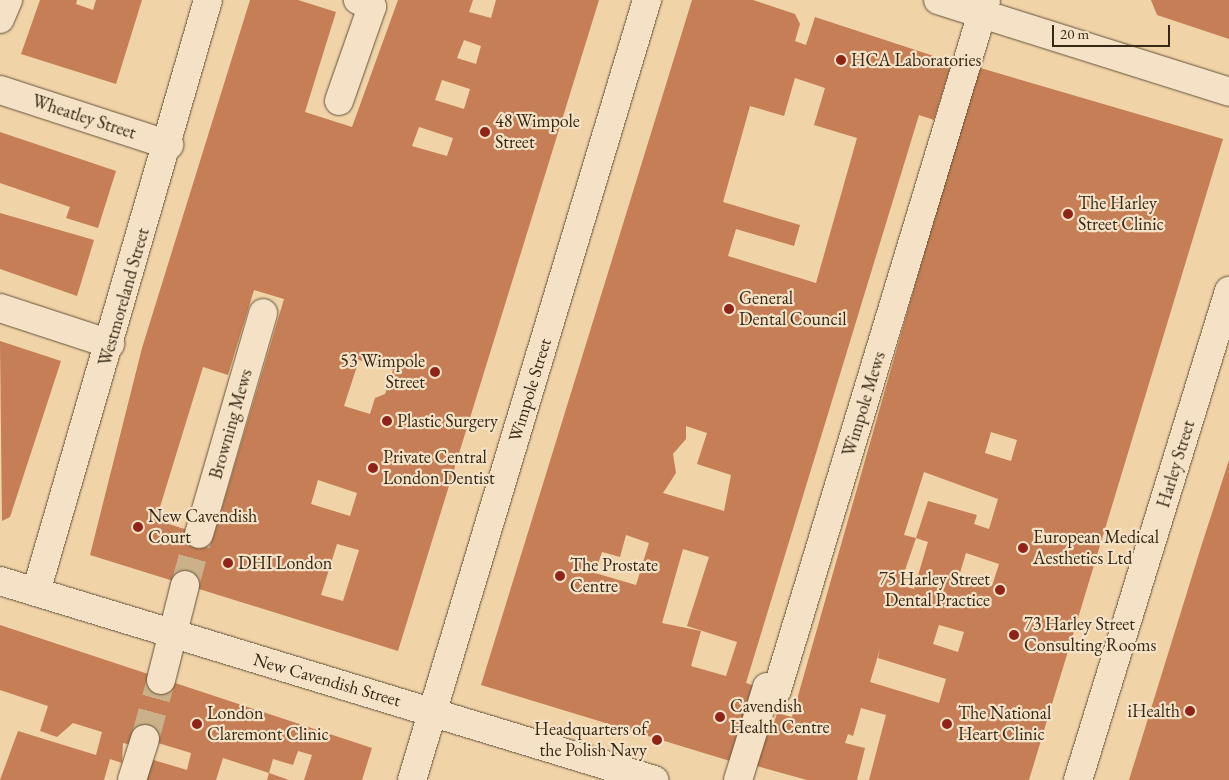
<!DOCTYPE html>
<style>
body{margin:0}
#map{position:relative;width:1229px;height:780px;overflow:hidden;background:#f0d3a7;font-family:"EB Garamond",serif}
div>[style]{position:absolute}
.building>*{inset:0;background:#c57e55}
.minor-tunnel>*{height:28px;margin-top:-14px;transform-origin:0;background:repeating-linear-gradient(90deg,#cbb18a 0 28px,transparent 0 42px)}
.roads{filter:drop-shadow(0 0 1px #64533a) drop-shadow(0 0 1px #64533a)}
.minor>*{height:28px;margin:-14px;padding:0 14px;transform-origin:14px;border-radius:14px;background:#f5e2c6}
.dots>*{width:14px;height:14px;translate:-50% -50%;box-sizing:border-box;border:2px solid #f5e2c6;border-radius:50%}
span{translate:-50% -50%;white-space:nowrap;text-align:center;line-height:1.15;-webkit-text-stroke:4.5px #f5e2c6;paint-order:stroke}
.poi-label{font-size:18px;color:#362816}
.left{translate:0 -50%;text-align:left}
.right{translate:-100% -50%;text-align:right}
.street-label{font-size:18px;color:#362816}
.scale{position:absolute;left:1052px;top:25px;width:118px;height:22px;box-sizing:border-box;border:2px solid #362816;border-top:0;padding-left:6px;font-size:15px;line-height:18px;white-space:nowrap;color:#362816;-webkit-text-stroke:4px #f5e2c6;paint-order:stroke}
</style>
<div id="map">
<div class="building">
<div style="clip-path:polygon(40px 0,77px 0,76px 4px,93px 10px,96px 0,142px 0,116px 84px,21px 54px)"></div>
<div style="clip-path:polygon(evenodd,250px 0,298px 0,336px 12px,305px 112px,352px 127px,398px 0,473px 0,469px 12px,491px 18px,496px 0,599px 0,398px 651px,90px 555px,142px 348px,250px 0,464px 40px,481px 46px,476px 64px,457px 58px,464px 40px,250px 0,442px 80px,470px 89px,464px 109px,435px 100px,442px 80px,250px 0,419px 127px,453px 138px,447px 156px,412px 146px,419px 127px,250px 0,254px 290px,284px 299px,213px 538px,156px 520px,203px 367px,228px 375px,254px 290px,250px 0,359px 360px,393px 370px,385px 394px,375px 398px,370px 414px,344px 406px,359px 360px,250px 0,318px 480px,357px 493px,350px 516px,311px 504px,318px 480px,250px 0,337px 544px,359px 550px,343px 601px,321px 595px,337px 544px)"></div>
<div style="clip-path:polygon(evenodd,692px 0,753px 0,795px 14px,800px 24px,795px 41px,806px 45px,815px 17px,952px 62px,934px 120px,919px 115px,746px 683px,755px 686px,730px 761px,481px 685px,692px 0,795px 78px,825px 88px,814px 125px,857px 138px,816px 283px,728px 256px,736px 229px,794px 246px,800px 225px,723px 202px,750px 106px,784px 116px,795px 78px,692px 0,686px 426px,707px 433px,697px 464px,731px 475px,724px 511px,663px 493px,676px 473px,673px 454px,686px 439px,686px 426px,692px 0,626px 535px,649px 543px,636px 585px,595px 573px,602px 552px,620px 557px,626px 535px,692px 0,683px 549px,709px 557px,687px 626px,737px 642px,726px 676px,691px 666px,701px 631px,662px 623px,683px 549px)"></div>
<div style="clip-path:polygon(1151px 0,1229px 0,1229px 39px,1157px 15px)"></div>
<div style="clip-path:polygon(evenodd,977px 67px,1223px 139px,1029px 780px,869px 780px,886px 715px,861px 708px,853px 736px,848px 734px,845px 743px,865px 748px,857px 780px,807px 780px,757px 766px,768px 722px,774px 723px,777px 713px,792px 717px,977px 67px,991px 432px,1017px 440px,1011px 461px,985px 453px,991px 432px,977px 67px,924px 472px,998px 499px,989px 529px,974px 524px,977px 515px,928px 501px,916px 538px,928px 542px,914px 589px,900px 585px,916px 538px,904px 535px,924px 472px,977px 67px,966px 553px,999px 564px,992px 586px,959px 576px,966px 553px,977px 67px,939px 625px,964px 632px,958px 652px,933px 644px,939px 625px,977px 67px,880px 649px,878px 658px,946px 679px,939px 703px,870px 682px,880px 649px)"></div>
<div style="clip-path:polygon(0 132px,116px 171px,98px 228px,66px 218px,70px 207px,0 183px)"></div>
<div style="clip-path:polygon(0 213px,94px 240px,77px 296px,0 269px)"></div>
<div style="clip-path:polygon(0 341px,61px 361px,10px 517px,2px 521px)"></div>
<div style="clip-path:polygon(1229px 460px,1229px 780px,1129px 780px,1201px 547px)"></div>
<div style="clip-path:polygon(0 625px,372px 748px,362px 780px,304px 780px,312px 755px,298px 751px,293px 765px,273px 759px,269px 773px,223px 758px,216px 780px,140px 780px,147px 758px,187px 770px,191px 753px,145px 739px,136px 746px,123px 743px,122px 763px,110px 759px,104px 780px,0 780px,18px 731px,96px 755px,102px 732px,73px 723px,57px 737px,40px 731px,48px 706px,0 690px)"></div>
<div style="clip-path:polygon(269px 773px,289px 780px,267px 780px)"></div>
</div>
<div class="minor-tunnel">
<div style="left:185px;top:585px;width:53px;rotate:-74.6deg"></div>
<div style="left:145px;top:739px;width:61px;rotate:-74.8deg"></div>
</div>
<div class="roads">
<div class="minor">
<div style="left:938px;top:0;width:305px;rotate:17.5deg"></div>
<div style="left:0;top:19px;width:21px;rotate:-67deg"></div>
<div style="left:0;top:90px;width:178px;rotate:18deg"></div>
<div style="left:339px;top:101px;width:100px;rotate:-70.7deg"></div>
<div style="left:372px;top:7px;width:16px;rotate:-153deg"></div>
<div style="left:0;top:308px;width:116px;rotate:18.1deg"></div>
<div style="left:199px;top:534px;width:230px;rotate:-73.8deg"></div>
<div style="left:0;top:581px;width:684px;rotate:16.92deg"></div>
<div style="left:36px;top:592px;width:616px;rotate:-73.8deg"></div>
<div style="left:161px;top:680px;width:98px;rotate:-75.8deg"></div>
<div style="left:132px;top:780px;width:43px;rotate:-72.4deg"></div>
<div style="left:412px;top:780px;width:815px;rotate:-73.23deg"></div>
<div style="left:738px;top:780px;width:97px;rotate:-72.7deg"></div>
<div style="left:767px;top:687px;width:10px;rotate:17deg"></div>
<div style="left:777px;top:690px;width:721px;rotate:-73.15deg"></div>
<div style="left:1078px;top:780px;width:512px;rotate:-72.84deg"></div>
</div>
</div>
<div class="dots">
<div style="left:841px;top:60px;background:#8f2418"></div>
<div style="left:485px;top:132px;background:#8f2418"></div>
<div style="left:1068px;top:214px;background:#8f2418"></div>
<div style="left:729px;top:309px;background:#8f2418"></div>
<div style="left:435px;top:372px;background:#8f2418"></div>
<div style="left:387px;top:421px;background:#8f2418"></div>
<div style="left:373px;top:468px;background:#8f2418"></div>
<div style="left:138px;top:527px;background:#8f2418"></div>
<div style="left:1023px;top:548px;background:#8f2418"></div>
<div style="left:228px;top:563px;background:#8f2418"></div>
<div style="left:560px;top:576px;background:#8f2418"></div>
<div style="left:1000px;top:590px;background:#8f2418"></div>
<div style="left:1014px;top:635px;background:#8f2418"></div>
<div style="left:1190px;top:711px;background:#8f2418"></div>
<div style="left:720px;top:717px;background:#8f2418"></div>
<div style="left:197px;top:724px;background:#8f2418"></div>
<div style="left:947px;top:724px;background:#8f2418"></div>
<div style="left:657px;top:740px;background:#8f2418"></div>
</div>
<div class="poi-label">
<span class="left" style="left:851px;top:60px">HCA Laboratories</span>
<span class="left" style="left:495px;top:132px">48 Wimpole<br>Street</span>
<span class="left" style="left:1078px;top:214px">The Harley<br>Street Clinic</span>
<span class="left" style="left:739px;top:309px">General<br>Dental Council</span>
<span class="right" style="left:425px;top:372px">53 Wimpole<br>Street</span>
<span class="left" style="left:397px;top:421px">Plastic Surgery</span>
<span class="left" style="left:383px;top:468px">Private Central<br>London Dentist</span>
<span class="left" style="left:148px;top:527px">New Cavendish<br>Court</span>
<span class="left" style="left:1033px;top:548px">European Medical<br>Aesthetics Ltd</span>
<span class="left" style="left:238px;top:563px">DHI London</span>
<span class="left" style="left:570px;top:576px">The Prostate<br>Centre</span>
<span class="right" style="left:990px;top:590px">75 Harley Street<br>Dental Practice</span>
<span class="left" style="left:1024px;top:635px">73 Harley Street<br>Consulting Rooms</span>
<span class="left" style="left:730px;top:717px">Cavendish<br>Health Centre</span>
<span class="right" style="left:1180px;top:711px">iHealth</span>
<span class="left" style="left:207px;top:724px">London<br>Claremont Clinic</span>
<span class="left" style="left:958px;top:724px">The National<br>Heart Clinic</span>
<span class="right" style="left:647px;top:740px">Headquarters of<br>the Polish Navy</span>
</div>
<div class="street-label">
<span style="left:84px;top:117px;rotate:18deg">Wheatley Street</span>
<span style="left:124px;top:297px;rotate:-74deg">Westmoreland Street</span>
<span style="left:530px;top:390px;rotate:-73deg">Wimpole Street</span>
<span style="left:864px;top:404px;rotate:-73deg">Wimpole Mews</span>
<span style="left:231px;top:424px;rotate:-74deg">Browning Mews</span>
<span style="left:1176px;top:464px;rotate:-73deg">Harley Street</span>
<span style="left:327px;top:680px;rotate:16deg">New Cavendish Street</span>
</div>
<div class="scale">20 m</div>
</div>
